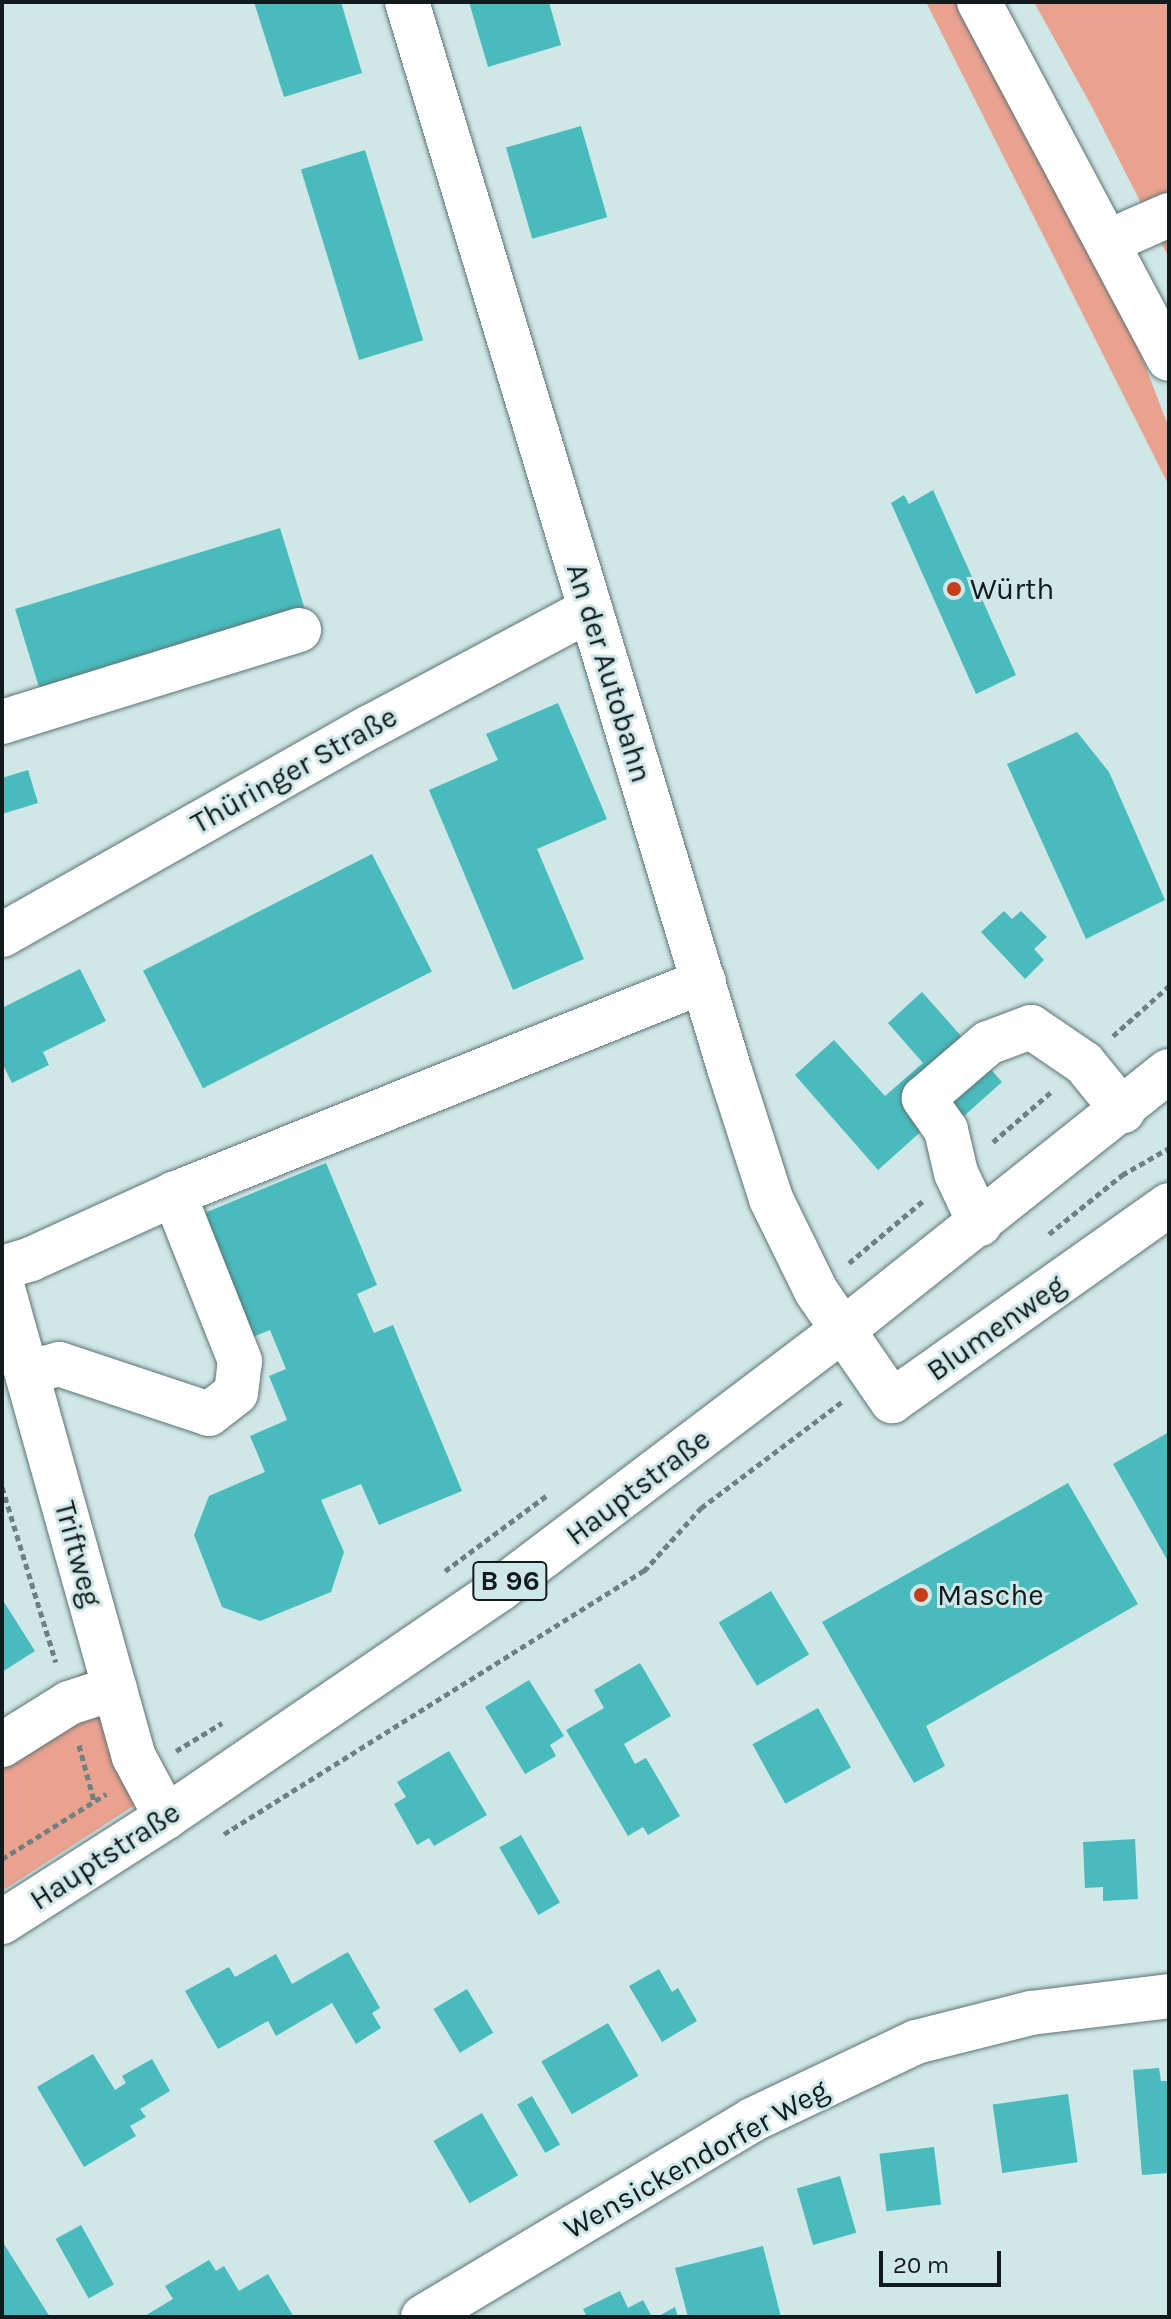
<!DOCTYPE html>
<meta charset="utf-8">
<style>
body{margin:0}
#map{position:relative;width:1171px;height:2319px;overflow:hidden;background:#cfe7e7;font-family:Karla,sans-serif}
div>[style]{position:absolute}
.green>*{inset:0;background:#e9a190}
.building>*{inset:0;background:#49bbbd;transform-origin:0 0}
.path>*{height:5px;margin-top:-2.5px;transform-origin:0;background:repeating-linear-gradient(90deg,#6f8080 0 6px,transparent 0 10px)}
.roads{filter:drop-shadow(0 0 2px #5d7373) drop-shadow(0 0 2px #5d7373)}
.minor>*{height:44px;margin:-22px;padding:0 22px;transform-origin:22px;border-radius:22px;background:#fff}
.major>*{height:44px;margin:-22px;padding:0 22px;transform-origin:22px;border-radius:22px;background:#fff}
.highway>*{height:44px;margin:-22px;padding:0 22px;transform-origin:22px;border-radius:22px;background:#fff}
.dots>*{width:22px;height:22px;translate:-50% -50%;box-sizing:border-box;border:4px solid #cfe7e7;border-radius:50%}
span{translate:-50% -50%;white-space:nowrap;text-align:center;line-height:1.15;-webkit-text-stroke:6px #cfe7e7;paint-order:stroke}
.shield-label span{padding:2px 6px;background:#cfe7e7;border:2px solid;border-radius:6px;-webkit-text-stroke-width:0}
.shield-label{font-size:28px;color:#121b1b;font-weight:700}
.poi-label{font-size:30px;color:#121b1b}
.left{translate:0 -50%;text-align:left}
.street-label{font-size:30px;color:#121b1b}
.frame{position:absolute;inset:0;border:4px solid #121b1b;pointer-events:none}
.scale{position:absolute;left:879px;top:2251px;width:122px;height:36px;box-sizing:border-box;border:4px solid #121b1b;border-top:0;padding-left:10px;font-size:24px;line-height:28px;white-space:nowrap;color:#121b1b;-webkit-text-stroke:6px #cfe7e7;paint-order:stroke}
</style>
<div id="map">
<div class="green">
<div style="clip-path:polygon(926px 2px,959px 2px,1130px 326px,1169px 428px,1169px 486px)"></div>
<div style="clip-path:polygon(1034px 2px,1169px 2px,1169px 258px,1092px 107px)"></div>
<div style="clip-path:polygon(121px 1649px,166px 1785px,2px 1891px,2px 1723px)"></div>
</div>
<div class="building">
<div style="clip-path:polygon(254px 2px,341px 2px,362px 73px,284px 97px)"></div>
<div style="clip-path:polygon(469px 2px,549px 2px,561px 45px,488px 67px)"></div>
<div style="left:581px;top:126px;width:95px;height:78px;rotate:74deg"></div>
<div style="left:365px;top:150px;width:199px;height:67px;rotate:73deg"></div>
<div style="clip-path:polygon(933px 490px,1016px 675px,976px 694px,891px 503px,904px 495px,909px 504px)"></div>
<div style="left:280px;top:528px;width:85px;height:277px;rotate:73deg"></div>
<div style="clip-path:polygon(558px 703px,607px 819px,537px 849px,584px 959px,513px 990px,429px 790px,498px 760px,486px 734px)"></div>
<div style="clip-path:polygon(1077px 732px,1109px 772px,1165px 900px,1086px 939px,1007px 764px)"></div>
<div style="clip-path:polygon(28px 770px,38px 803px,2px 814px,2px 778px)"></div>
<div style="left:372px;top:854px;width:132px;height:257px;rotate:63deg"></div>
<div style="clip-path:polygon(1004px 911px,1012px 919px,1021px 911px,1047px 937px,1034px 949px,1044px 960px,1025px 979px,981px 932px)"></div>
<div style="clip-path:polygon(80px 969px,106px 1021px,43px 1052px,49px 1065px,12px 1083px,2px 1063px,2px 1008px)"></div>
<div style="clip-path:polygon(922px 992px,1002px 1082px,964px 1116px,953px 1103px,878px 1170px,795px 1075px,834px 1040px,885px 1096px,923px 1063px,888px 1023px)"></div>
<div style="clip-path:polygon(326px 1163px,377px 1285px,357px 1294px,374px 1333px,393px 1325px,462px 1491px,379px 1525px,361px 1484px,321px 1500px,344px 1552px,331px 1592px,260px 1621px,222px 1607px,194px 1535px,209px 1496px,265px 1472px,250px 1436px,287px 1420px,269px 1376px,286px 1369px,270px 1330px,253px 1337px,202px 1214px)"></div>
<div style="clip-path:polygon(1169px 1432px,1169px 1563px,1113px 1464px)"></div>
<div style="clip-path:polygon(1068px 1483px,1138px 1604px,926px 1726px,945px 1766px,914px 1783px,822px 1622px)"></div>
<div style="left:771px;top:1591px;width:74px;height:61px;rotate:59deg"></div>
<div style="clip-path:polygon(2px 1599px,35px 1651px,2px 1672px)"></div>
<div style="clip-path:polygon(640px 1663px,671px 1716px,624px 1744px,635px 1764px,646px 1758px,680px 1816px,648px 1835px,643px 1827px,628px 1836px,566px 1730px,604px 1708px,594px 1690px)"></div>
<div style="clip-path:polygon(529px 1680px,564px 1736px,550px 1745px,556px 1756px,525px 1774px,485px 1707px)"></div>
<div style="left:818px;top:1708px;width:68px;height:75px;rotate:61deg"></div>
<div style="clip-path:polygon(449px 1751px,487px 1815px,434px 1846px,429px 1838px,417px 1845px,394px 1804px,406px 1797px,397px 1782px)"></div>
<div style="left:521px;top:1835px;width:78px;height:25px;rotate:60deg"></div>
<div style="clip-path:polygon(1135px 1839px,1138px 1899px,1103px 1901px,1103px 1887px,1085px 1888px,1083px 1842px)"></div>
<div style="clip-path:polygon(348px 1952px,380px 2008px,372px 2013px,381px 2028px,356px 2044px,332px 2003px,276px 2036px,268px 2021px,218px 2049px,185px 1991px,229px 1967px,235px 1977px,276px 1954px,292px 1984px)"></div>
<div style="clip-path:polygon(659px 1969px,672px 1992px,678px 1988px,697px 2021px,662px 2042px,629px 1986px)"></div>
<div style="left:467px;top:1989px;width:51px;height:39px;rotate:59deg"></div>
<div style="left:608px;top:2023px;width:61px;height:77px;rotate:60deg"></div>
<div style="clip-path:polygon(93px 2054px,115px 2090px,126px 2083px,122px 2076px,152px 2059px,170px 2091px,140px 2109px,146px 2117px,130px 2126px,136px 2136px,84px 2167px,37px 2087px)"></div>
<div style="clip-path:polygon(1159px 2068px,1161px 2081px,1169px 2081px,1169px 2173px,1142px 2175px,1133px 2070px)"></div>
<div style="left:1068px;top:2094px;width:69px;height:76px;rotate:82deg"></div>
<div style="left:532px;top:2096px;width:56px;height:17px;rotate:60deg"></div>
<div style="left:482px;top:2113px;width:72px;height:56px;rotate:60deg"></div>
<div style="left:934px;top:2147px;width:58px;height:55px;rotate:83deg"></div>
<div style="left:840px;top:2176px;width:59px;height:45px;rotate:74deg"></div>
<div style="left:81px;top:2225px;width:68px;height:29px;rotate:61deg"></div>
<div style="clip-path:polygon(2px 2241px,50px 2317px,2px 2317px)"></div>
<div style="clip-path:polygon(763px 2246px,781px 2317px,688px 2317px,675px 2268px)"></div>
<div style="clip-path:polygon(209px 2260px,216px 2271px,224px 2266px,239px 2291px,268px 2274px,294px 2317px,143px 2317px,173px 2299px,165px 2286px)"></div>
<div style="clip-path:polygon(620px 2291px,628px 2308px,643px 2300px,652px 2317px,587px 2317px,583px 2309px)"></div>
<div style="clip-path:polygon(675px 2307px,678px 2317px,657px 2317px)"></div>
</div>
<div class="path">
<div style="left:1113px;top:1036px;width:75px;rotate:-41.8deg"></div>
<div style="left:993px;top:1142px;width:78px;rotate:-40.8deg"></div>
<div style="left:1049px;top:1234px;width:94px;rotate:-38.9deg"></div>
<div style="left:1122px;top:1175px;width:54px;rotate:-29.9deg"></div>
<div style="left:849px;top:1263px;width:98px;rotate:-40deg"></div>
<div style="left:2px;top:1487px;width:183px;rotate:72.9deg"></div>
<div style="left:445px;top:1571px;width:126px;rotate:-36.6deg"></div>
<div style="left:79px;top:1745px;width:58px;rotate:75deg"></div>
<div style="left:176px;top:1751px;width:54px;rotate:-31.3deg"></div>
<div style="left:224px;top:1834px;width:496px;rotate:-32.1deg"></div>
<div style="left:644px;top:1571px;width:85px;rotate:-47.9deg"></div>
<div style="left:701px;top:1508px;width:178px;rotate:-37deg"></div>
<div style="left:2px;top:1859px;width:123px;rotate:-32deg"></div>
</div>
<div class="roads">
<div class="minor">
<div style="left:407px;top:2px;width:1117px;rotate:73.19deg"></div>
<div style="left:730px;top:1071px;width:134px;rotate:72.2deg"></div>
<div style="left:771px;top:1199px;width:102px;rotate:63.9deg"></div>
<div style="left:816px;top:1291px;width:134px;rotate:55.4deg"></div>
<div style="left:892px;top:1401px;width:339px;rotate:-35.3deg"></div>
<div style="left:1128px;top:233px;width:45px;rotate:-23.7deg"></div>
<div style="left:2px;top:722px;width:311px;rotate:-17.2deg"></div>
<div style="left:2px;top:935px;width:423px;rotate:-29.5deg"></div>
<div style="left:370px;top:727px;width:248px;rotate:-28.1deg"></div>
<div style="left:980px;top:1224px;width:56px;rotate:-115.2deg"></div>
<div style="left:956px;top:1173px;width:44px;rotate:-103.1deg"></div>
<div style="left:946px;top:1130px;width:39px;rotate:-125deg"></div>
<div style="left:924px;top:1098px;width:84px;rotate:-40.7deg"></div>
<div style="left:988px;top:1043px;width:46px;rotate:-20.4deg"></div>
<div style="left:1031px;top:1027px;width:64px;rotate:34.2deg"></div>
<div style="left:1084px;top:1063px;width:62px;rotate:50.9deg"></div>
<div style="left:2px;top:1268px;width:30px;rotate:-17deg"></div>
<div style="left:31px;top:1259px;width:157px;rotate:-24.4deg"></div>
<div style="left:2px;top:1285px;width:490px;rotate:74.4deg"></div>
<div style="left:134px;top:1757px;width:68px;rotate:61.9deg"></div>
<div style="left:28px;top:1372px;width:32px;rotate:-14deg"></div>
<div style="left:59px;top:1364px;width:158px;rotate:18.4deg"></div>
<div style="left:209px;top:1414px;width:34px;rotate:-38deg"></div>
<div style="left:236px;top:1393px;width:32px;rotate:-83deg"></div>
<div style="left:240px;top:1361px;width:180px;rotate:-111.6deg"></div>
<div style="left:174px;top:1194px;width:571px;rotate:-21.89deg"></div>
<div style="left:2px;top:1745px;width:79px;rotate:-32.1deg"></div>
<div style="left:69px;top:1703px;width:48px;rotate:-18.1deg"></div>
<div style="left:423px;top:2317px;width:383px;rotate:-30.9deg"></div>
<div style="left:752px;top:2120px;width:182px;rotate:-25.4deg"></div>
<div style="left:916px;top:2042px;width:119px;rotate:-14.2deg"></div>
<div style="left:1031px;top:2013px;width:139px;rotate:-7deg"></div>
</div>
<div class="major">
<div style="left:2px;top:1922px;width:195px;rotate:-32.6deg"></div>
<div style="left:166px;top:1817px;width:404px;rotate:-34.3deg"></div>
<div style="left:500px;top:1589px;width:430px;rotate:-37.1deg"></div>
<div style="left:843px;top:1330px;width:416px;rotate:-38.5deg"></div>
</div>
<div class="highway">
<div style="left:979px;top:2px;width:404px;rotate:62deg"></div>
</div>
</div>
<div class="dots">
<div style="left:954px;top:589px;background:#c63d1b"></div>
<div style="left:921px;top:1595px;background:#c63d1b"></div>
</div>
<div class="shield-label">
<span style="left:510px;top:1581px">B 96</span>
</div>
<div class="poi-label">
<span class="left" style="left:970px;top:589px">Würth</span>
<span class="left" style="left:937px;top:1595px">Masche</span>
</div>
<div class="street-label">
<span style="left:609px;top:673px;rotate:73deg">An der Autobahn</span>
<span style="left:294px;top:770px;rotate:-29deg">Thüringer Straße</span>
<span style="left:996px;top:1328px;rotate:-35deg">Blumenweg</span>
<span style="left:638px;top:1487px;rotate:-37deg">Hauptstraße</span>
<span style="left:78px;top:1554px;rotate:75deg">Triftweg</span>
<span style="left:105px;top:1856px;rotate:-33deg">Hauptstraße</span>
<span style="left:696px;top:2159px;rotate:-29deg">Wensickendorfer Weg</span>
</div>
<div class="frame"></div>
<div class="scale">20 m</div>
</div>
